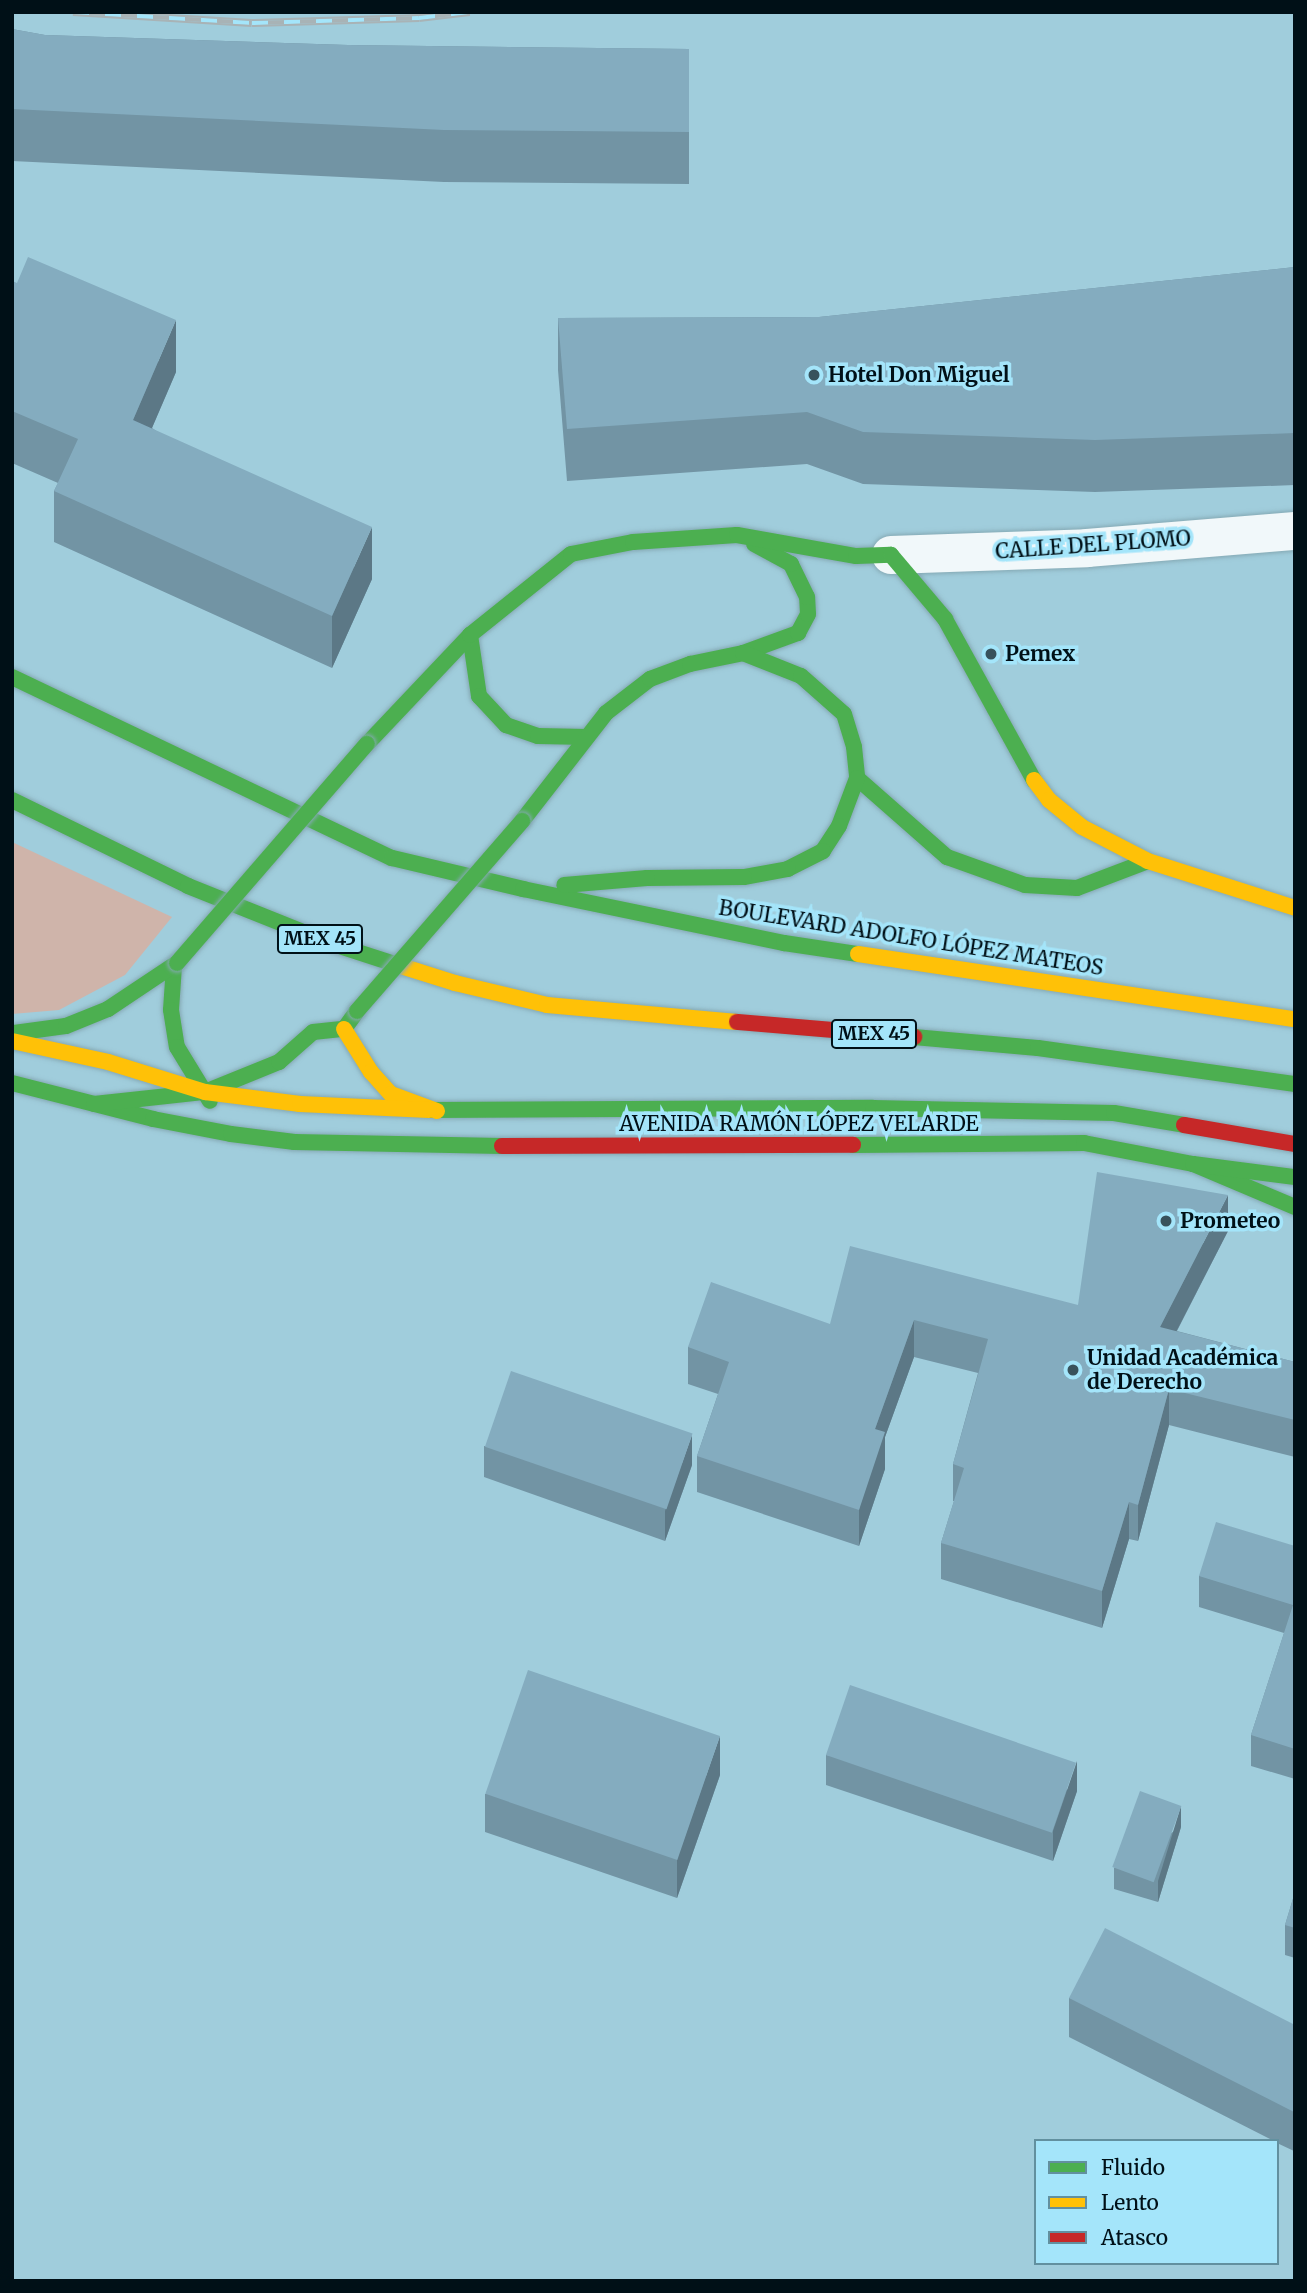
<!DOCTYPE html>
<meta charset="utf-8">
<style>
body{margin:0}
#map{position:relative;width:1307px;height:2293px;overflow:hidden;background:#a0cddc;font-family:Merriweather,serif}
div>[style]{position:absolute}
.green>*{inset:0;background:#cfb4aa}
.roads{filter:drop-shadow(0 0 2px #85a9b4) drop-shadow(0 0 2px #85a9b4)}
.street>*{height:38px;margin:-19px;padding:0 19px;transform-origin:19px;border-radius:19px;background:#f1f8fa}
.fast>*{height:16px;margin:-8px;padding:0 8px;transform-origin:8px;border-radius:8px;background:#4caf50}
.slow>*{height:16px;margin:-8px;padding:0 8px;transform-origin:8px;border-radius:8px;background:#ffc107}
.jam>*{height:16px;margin:-8px;padding:0 8px;transform-origin:8px;border-radius:8px;background:#c62828}
.rail>*{height:8px;margin-top:-4px;transform-origin:0;background:repeating-linear-gradient(90deg,#a4e5fa 0 16px,#a8b3b6 0 32px);box-sizing:border-box;border-block:2px solid #a8b3b6}
.bridges{filter:drop-shadow(0 0 2px #85a9b4) drop-shadow(0 0 2px #85a9b4)}
.fast-bridge>*{height:16px;margin:-8px;padding:0 8px;transform-origin:8px;border-radius:8px;background:#4caf50}
.wall>*{inset:0;background:#7294a4}
.shaded-wall>*{inset:0;background:#5c7886}
.building>*{inset:0;background:#84acbf;transform-origin:0 0}
.dots>*{width:19px;height:19px;translate:-50% -50%;box-sizing:border-box;border:4px solid #a4e5fa;border-radius:50%}
span{translate:-50% -50%;white-space:nowrap;text-align:center;line-height:1.15;-webkit-text-stroke:7px #a4e5fa;paint-order:stroke}
.shield-label span{padding:2px 5px;background:#a4e5fa;border:2px solid;border-radius:5px;-webkit-text-stroke-width:0}
.shield-label{font-size:19px;color:#001017;font-weight:700}
.poi-label{font-size:21px;color:#001017;font-weight:700}
.left{translate:0 -50%;text-align:left}
.street-label{font-size:21px;color:#001017}
.frame{position:absolute;inset:0;border:14px solid #001017;pointer-events:none}
.legend{position:absolute;left:1034px;top:2139px;width:245px;height:126px;box-sizing:border-box;background:#a4e5fa;border:2px solid #62909f;margin:0;padding:9px 12px;list-style:none;font-size:21px;color:#001017}
.legend li{display:flex;align-items:center;gap:14px;height:35px}
.legend b{width:35px;border:2px solid #62909f}
</style>
<div id="map">
<div class="green">
<div style="clip-path:polygon(12px 842px,172px 917px,125px 975px,59px 1010px,12px 1014px)"></div>
</div>
<div class="roads">
<div class="street">
<div style="left:891px;top:555px;width:196px;rotate:-2deg"></div>
<div style="left:1087px;top:548px;width:209px;rotate:-4.7deg"></div>
</div>
<div class="fast">
<div style="left:470px;top:635px;width:62px;rotate:81.6deg"></div>
<div style="left:479px;top:696px;width:40px;rotate:47deg"></div>
<div style="left:506px;top:725px;width:34px;rotate:19deg"></div>
<div style="left:538px;top:736px;width:49px;rotate:1.2deg"></div>
<div style="left:743px;top:653px;width:59px;rotate:-20deg"></div>
<div style="left:798px;top:633px;width:21px;rotate:-62deg"></div>
<div style="left:808px;top:614px;width:17px;rotate:-93deg"></div>
<div style="left:807px;top:597px;width:37px;rotate:-116deg"></div>
<div style="left:791px;top:564px;width:42px;rotate:-151.6deg"></div>
<div style="left:12px;top:677px;width:421px;rotate:25.5deg"></div>
<div style="left:392px;top:858px;width:135px;rotate:13.3deg"></div>
<div style="left:523px;top:889px;width:267px;rotate:11.7deg"></div>
<div style="left:784px;top:943px;width:75px;rotate:8.5deg"></div>
<div style="left:367px;top:744px;width:150px;rotate:-46.6deg"></div>
<div style="left:470px;top:635px;width:129px;rotate:-38.7deg"></div>
<div style="left:571px;top:554px;width:63px;rotate:-11deg"></div>
<div style="left:633px;top:542px;width:104px;rotate:-3.9deg"></div>
<div style="left:737px;top:535px;width:121px;rotate:10deg"></div>
<div style="left:856px;top:556px;width:35px;rotate:-2deg"></div>
<div style="left:891px;top:555px;width:84px;rotate:49.8deg"></div>
<div style="left:945px;top:619px;width:184px;rotate:61.1deg"></div>
<div style="left:857px;top:778px;width:120px;rotate:41.3deg"></div>
<div style="left:947px;top:857px;width:83px;rotate:19.7deg"></div>
<div style="left:1025px;top:885px;width:52px;rotate:3.3deg"></div>
<div style="left:1077px;top:888px;width:76px;rotate:-20.8deg"></div>
<div style="left:12px;top:800px;width:196px;rotate:26deg"></div>
<div style="left:188px;top:886px;width:156px;rotate:21.8deg"></div>
<div style="left:333px;top:944px;width:71px;rotate:17.9deg"></div>
<div style="left:522px;top:821px;width:137px;rotate:-52.1deg"></div>
<div style="left:606px;top:713px;width:56px;rotate:-37.7deg"></div>
<div style="left:650px;top:679px;width:43px;rotate:-20.6deg"></div>
<div style="left:690px;top:664px;width:54px;rotate:-11.7deg"></div>
<div style="left:743px;top:653px;width:62px;rotate:21.6deg"></div>
<div style="left:801px;top:676px;width:57px;rotate:41.5deg"></div>
<div style="left:844px;top:714px;width:34px;rotate:73deg"></div>
<div style="left:854px;top:747px;width:31px;rotate:84deg"></div>
<div style="left:857px;top:778px;width:51px;rotate:110.6deg"></div>
<div style="left:839px;top:826px;width:30px;rotate:123deg"></div>
<div style="left:823px;top:851px;width:39px;rotate:153deg"></div>
<div style="left:788px;top:869px;width:45px;rotate:169.7deg"></div>
<div style="left:744px;top:877px;width:97px;rotate:179.4deg"></div>
<div style="left:647px;top:878px;width:83px;rotate:175.2deg"></div>
<div style="left:174px;top:966px;width:44px;rotate:93.9deg"></div>
<div style="left:171px;top:1010px;width:37px;rotate:81deg"></div>
<div style="left:177px;top:1047px;width:63px;rotate:58.6deg"></div>
<div style="left:14px;top:1033px;width:52px;rotate:-7.7deg"></div>
<div style="left:66px;top:1026px;width:45px;rotate:-22deg"></div>
<div style="left:108px;top:1009px;width:83px;rotate:-33.7deg"></div>
<div style="left:914px;top:1037px;width:124px;rotate:5.1deg"></div>
<div style="left:1038px;top:1048px;width:260px;rotate:8deg"></div>
<div style="left:12px;top:1083px;width:146px;rotate:14.3deg"></div>
<div style="left:153px;top:1119px;width:79px;rotate:10.9deg"></div>
<div style="left:231px;top:1134px;width:64px;rotate:7.2deg"></div>
<div style="left:294px;top:1142px;width:208px;rotate:1.1deg"></div>
<div style="left:94px;top:1104px;width:112px;rotate:-6.2deg"></div>
<div style="left:205px;top:1092px;width:80px;rotate:-22.1deg"></div>
<div style="left:279px;top:1062px;width:45px;rotate:-41.4deg"></div>
<div style="left:313px;top:1032px;width:31px;rotate:-6deg"></div>
<div style="left:344px;top:1029px;width:22px;rotate:-54deg"></div>
<div style="left:429px;top:1110px;width:444px;rotate:-0.3deg"></div>
<div style="left:873px;top:1108px;width:241px;rotate:1.2deg"></div>
<div style="left:1114px;top:1113px;width:71px;rotate:9.7deg"></div>
<div style="left:853px;top:1145px;width:231px;rotate:-0.5deg"></div>
<div style="left:1084px;top:1143px;width:111px;rotate:10.9deg"></div>
<div style="left:1193px;top:1164px;width:111px;rotate:22.9deg"></div>
<div style="left:1193px;top:1164px;width:103px;rotate:7.3deg"></div>
</div>
<div class="slow">
<div style="left:1034px;top:780px;width:25px;rotate:53deg"></div>
<div style="left:1049px;top:800px;width:43px;rotate:39.3deg"></div>
<div style="left:1082px;top:827px;width:74px;rotate:27.3deg"></div>
<div style="left:1148px;top:861px;width:154px;rotate:17.7deg"></div>
<div style="left:858px;top:954px;width:442px;rotate:8.5deg"></div>
<div style="left:401px;top:966px;width:57px;rotate:17.5deg"></div>
<div style="left:455px;top:983px;width:95px;rotate:13.4deg"></div>
<div style="left:547px;top:1005px;width:191px;rotate:5.1deg"></div>
<div style="left:344px;top:1029px;width:51px;rotate:57.9deg"></div>
<div style="left:371px;top:1072px;width:30px;rotate:48deg"></div>
<div style="left:391px;top:1094px;width:49px;rotate:20.3deg"></div>
<div style="left:12px;top:1041px;width:98px;rotate:12.3deg"></div>
<div style="left:108px;top:1062px;width:102px;rotate:17.2deg"></div>
<div style="left:205px;top:1092px;width:96px;rotate:7.2deg"></div>
<div style="left:300px;top:1104px;width:129px;rotate:2.7deg"></div>
</div>
<div class="jam">
<div style="left:737px;top:1022px;width:178px;rotate:4.8deg"></div>
<div style="left:1184px;top:1125px;width:113px;rotate:9.7deg"></div>
<div style="left:502px;top:1146px;width:351px;rotate:-0.2deg"></div>
</div>
</div>
<div class="rail">
<div style="left:73px;top:12px;width:179px;rotate:3.5deg"></div>
<div style="left:252px;top:23px;width:167px;rotate:-1.7deg"></div>
<div style="left:419px;top:18px;width:51px;rotate:-6.7deg"></div>
</div>
<div class="bridges">
<div class="fast-bridge">
<div style="left:177px;top:963px;width:290px;rotate:-49.1deg"></div>
<div style="left:357px;top:1011px;width:252px;rotate:-49deg"></div>
</div>
</div>
<div class="wall">
<div style="clip-path:polygon(12px 29px,45px 35px,348px 45px,689px 49px,689px 184px,444px 182px,12px 161px)"></div>
<div style="clip-path:polygon(1295px 267px,1295px 485px,1095px 492px,863px 484px,807px 464px,567px 481px,558px 370px,558px 318px,819px 317px)"></div>
<div style="clip-path:polygon(12px 281px,176px 372px,152px 428px,372px 579px,332px 668px,54px 542px,54px 491px,58px 483px,12px 463px)"></div>
<div style="clip-path:polygon(1228px 1231px,1177px 1331px,1295px 1362px,1295px 1457px,1169px 1425px,1138px 1541px,1129px 1539px,1102px 1628px,941px 1579px,941px 1543px,954px 1501px,953px 1501px,953px 1464px,978px 1373px,914px 1357px,885px 1437px,885px 1469px,859px 1546px,697px 1492px,697px 1456px,718px 1394px,688px 1384px,688px 1347px,830px 1324px,1078px 1305px)"></div>
<div style="clip-path:polygon(484px 1446px,692px 1465px,665px 1541px,484px 1477px)"></div>
<div style="clip-path:polygon(1295px 1546px,1295px 1779px,1251px 1766px,1251px 1735px,1284px 1633px,1199px 1607px,1199px 1576px)"></div>
<div style="clip-path:polygon(826px 1755px,1077px 1791px,1053px 1861px,826px 1785px)"></div>
<div style="clip-path:polygon(720px 1775px,677px 1898px,485px 1832px,485px 1794px)"></div>
<div style="clip-path:polygon(1181px 1827px,1158px 1902px,1114px 1889px,1114px 1868px)"></div>
<div style="clip-path:polygon(1295px 1892px,1295px 1958px,1285px 1955px,1285px 1925px)"></div>
<div style="clip-path:polygon(1069px 1998px,1295px 2025px,1294px 2151px,1277px 2143px,1277px 2141px,1274px 2141px,1069px 2037px)"></div>
</div>
<div class="shaded-wall">
<div style="clip-path:polygon(176px 320px,176px 372px,133px 472px,133px 420px)"></div>
<div style="clip-path:polygon(372px 527px,372px 579px,332px 668px,332px 616px)"></div>
<div style="clip-path:polygon(1228px 1195px,1228px 1231px,1160px 1363px,1160px 1327px)"></div>
<div style="clip-path:polygon(914px 1320px,914px 1357px,885px 1437px,885px 1469px,859px 1546px,859px 1510px,875px 1429px)"></div>
<div style="clip-path:polygon(1169px 1389px,1169px 1425px,1138px 1541px,1138px 1505px)"></div>
<div style="clip-path:polygon(692px 1435px,692px 1465px,665px 1541px,665px 1511px)"></div>
<div style="clip-path:polygon(1129px 1502px,1129px 1539px,1102px 1628px,1102px 1591px)"></div>
<div style="clip-path:polygon(720px 1736px,720px 1775px,677px 1898px,677px 1859px)"></div>
<div style="clip-path:polygon(1077px 1761px,1077px 1791px,1053px 1861px,1053px 1831px)"></div>
<div style="clip-path:polygon(1181px 1806px,1181px 1827px,1158px 1902px,1158px 1881px)"></div>
</div>
<div class="building">
<div style="clip-path:polygon(12px 29px,45px 35px,348px 45px,689px 49px,689px 132px,444px 130px,12px 109px)"></div>
<div style="clip-path:polygon(28px 257px,176px 320px,133px 420px,372px 527px,332px 616px,54px 491px,78px 439px,12px 411px,12px 281px,17px 283px)"></div>
<div style="clip-path:polygon(1295px 267px,1295px 433px,1095px 440px,863px 432px,807px 412px,567px 429px,558px 318px,819px 317px)"></div>
<div style="clip-path:polygon(1097px 1172px,1228px 1195px,1160px 1327px,1295px 1362px,1295px 1420px,1169px 1389px,1138px 1505px,1129px 1502px,1102px 1591px,941px 1543px,964px 1468px,953px 1464px,988px 1339px,914px 1320px,875px 1429px,885px 1432px,859px 1510px,697px 1456px,729px 1362px,688px 1347px,711px 1282px,830px 1324px,850px 1246px,1078px 1305px)"></div>
<div style="left:511px;top:1371px;width:192px;height:80px;rotate:19deg"></div>
<div style="clip-path:polygon(1216px 1522px,1295px 1546px,1295px 1749px,1251px 1735px,1293px 1605px,1199px 1576px)"></div>
<div style="left:528px;top:1670px;width:203px;height:131px;rotate:19deg"></div>
<div style="left:850px;top:1685px;width:239px;height:74px;rotate:19deg"></div>
<div style="left:1140px;top:1791px;width:44px;height:81px;rotate:20deg"></div>
<div style="clip-path:polygon(1295px 1892px,1295px 1928px,1285px 1925px)"></div>
<div style="clip-path:polygon(1105px 1928px,1295px 2025px,1294px 2112px,1069px 1998px)"></div>
</div>
<div class="dots">
<div style="left:814px;top:375px;background:#38525c"></div>
<div style="left:991px;top:654px;background:#38525c"></div>
<div style="left:1166px;top:1221px;background:#38525c"></div>
<div style="left:1073px;top:1370px;background:#38525c"></div>
</div>
<div class="shield-label">
<span style="left:320px;top:939px">MEX 45</span>
<span style="left:874px;top:1034px">MEX 45</span>
</div>
<div class="poi-label">
<span class="left" style="left:828px;top:375px">Hotel Don Miguel</span>
<span class="left" style="left:1005px;top:654px">Pemex</span>
<span class="left" style="left:1180px;top:1221px">Prometeo</span>
<span class="left" style="left:1087px;top:1370px">Unidad Académica<br>de Derecho</span>
</div>
<div class="street-label">
<span style="left:1093px;top:545px;rotate:-4deg">CALLE DEL PLOMO</span>
<span style="left:911px;top:938px;rotate:9deg">BOULEVARD ADOLFO LÓPEZ MATEOS</span>
<span style="left:799px;top:1124px">AVENIDA RAMÓN LÓPEZ VELARDE</span>
</div>
<div class="frame"></div>
<ul class="legend">
<li><b style="height:9px;background:#4caf50"></b>Fluido</li>
<li><b style="height:9px;background:#ffc107"></b>Lento</li>
<li><b style="height:9px;background:#c62828"></b>Atasco</li>
</ul>
</div>
